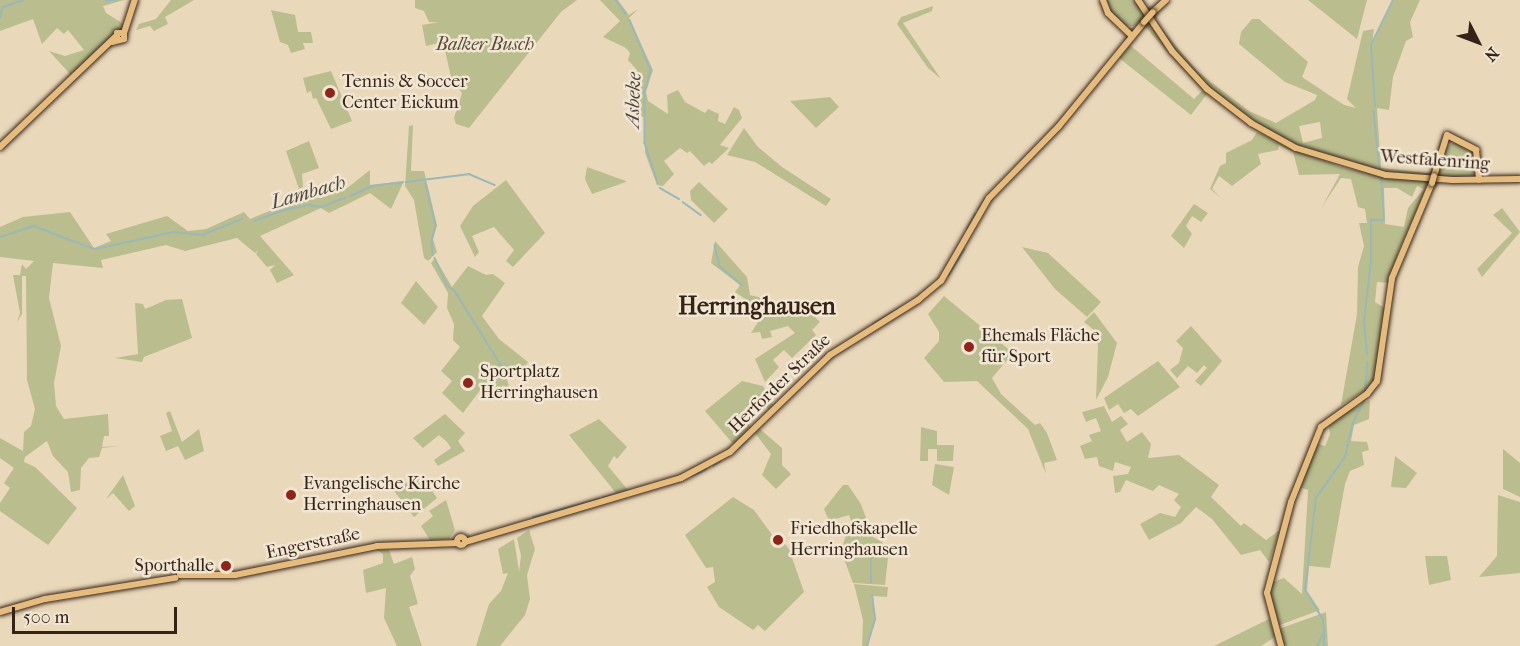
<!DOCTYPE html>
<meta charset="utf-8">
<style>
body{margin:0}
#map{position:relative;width:1520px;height:646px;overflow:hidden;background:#ead8bb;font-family:"IM FELL French Canon",serif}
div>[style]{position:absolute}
.green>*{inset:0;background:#babe8e}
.stream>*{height:1.5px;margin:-0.75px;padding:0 0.75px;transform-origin:0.75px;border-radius:0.75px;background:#9ab8b7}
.roads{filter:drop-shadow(0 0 2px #372316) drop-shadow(0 0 2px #372316)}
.major>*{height:6px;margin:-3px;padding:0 3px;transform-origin:3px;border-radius:3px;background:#e5bc7e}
.major>.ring{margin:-3px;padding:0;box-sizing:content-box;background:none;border:6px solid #e5bc7e;border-radius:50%}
.bridges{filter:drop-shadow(0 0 2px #372316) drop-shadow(0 0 2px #372316)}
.major-bridge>*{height:6px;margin:-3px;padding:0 3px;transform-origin:3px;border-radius:3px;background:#e5bc7e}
.dots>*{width:16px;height:16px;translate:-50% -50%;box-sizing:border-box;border:3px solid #f1e6d3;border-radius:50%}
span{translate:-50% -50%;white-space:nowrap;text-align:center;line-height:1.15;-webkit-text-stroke:5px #f1e6d3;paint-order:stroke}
.park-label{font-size:18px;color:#584a34;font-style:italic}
.poi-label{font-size:18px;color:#372316}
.left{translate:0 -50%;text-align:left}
.right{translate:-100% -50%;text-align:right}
.street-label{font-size:18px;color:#372316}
.water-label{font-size:20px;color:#50483e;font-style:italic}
.district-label{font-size:24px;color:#372316;font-weight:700}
.north{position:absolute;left:1448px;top:12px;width:60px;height:60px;-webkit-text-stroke:4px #f1e6d3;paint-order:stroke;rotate:132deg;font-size:16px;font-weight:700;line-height:24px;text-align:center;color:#372316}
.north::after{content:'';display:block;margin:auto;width:21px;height:27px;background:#372316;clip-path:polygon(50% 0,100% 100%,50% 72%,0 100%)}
.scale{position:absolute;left:12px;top:607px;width:165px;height:27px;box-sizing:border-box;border:3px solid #372316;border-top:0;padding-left:8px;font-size:18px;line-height:21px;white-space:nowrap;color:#372316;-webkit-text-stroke:4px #f1e6d3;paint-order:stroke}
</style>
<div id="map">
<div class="green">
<div style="clip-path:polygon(0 0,124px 0,103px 6px,106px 13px,125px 25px,71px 75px,49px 51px,65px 56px,84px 50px,68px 30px,64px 34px,57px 28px,42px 44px,33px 19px,0 31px)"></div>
<div style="clip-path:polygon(171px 0,194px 0,165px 17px,168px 24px,154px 31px,150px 26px,136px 30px,139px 24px,156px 19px)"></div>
<div style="clip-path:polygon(415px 0,577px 0,561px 12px,469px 128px,456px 124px,454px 118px,462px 93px,452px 81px,443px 42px,426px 46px,422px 25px,439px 22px,429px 22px,424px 11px,415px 8px)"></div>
<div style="clip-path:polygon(600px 0,618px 0,629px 15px,638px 9px,629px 18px,653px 70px,646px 92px,648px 101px,668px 114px,667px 95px,678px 90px,685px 102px,705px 113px,708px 109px,719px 114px,718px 121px,725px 124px,734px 107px,739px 110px,742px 118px,720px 145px,729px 148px,712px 164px,709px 162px,704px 166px,690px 151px,687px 153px,680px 148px,664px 161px,674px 174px,663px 186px,657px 185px,645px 153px,645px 118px,632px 112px,637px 70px,628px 60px,630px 53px,626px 48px,603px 37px,620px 21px)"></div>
<div style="clip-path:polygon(1106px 0,1136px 0,1146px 17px,1135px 26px,1127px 26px,1109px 12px)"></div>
<div style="clip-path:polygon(1308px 0,1367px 0,1357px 39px)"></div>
<div style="clip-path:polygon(evenodd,1394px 0,1420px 0,1410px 22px,1413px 37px,1406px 41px,1393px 77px,1389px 110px,1377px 108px,1381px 168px,1430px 173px,1445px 126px,1432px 177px,1381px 171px,1312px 152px,1271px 133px,1207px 86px,1172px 49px,1152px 17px,1198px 72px,1249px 111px,1276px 123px,1315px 100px,1317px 95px,1285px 82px,1239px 44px,1241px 32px,1252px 19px,1259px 19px,1308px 62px,1302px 77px,1344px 105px,1356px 108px,1347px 99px,1363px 31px,1374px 29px,1372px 44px,1394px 0,1320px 122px,1322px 138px,1303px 143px,1299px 126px,1320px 122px)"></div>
<div style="clip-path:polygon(933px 6px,932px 11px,903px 23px,941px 79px,928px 68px,897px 24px,901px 17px)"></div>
<div style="clip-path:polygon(271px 10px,295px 15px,298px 32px,311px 32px,313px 43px,303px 43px,305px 49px,291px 53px,288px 45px,280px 42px)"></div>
<div style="clip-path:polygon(1148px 20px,1207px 94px,1191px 115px,1119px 58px,1130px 45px,1194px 99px,1203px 90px,1153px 36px,1145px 26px)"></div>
<div style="clip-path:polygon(331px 71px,352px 121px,331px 129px,316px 98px,313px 99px,311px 91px,307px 93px,303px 78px)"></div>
<div style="clip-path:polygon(830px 97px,839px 107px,816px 128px,790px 101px)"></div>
<div style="clip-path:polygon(413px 125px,411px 171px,424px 171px,437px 225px,433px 239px,437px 252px,428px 261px,424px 258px,414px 200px,405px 186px,409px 126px)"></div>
<div style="clip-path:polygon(744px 128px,758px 147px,782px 167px,831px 199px,826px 206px,755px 162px,727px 155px)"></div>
<div style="clip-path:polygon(evenodd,1257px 132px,1338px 166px,1381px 177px,1430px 181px,1399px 250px,1390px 283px,1377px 282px,1375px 302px,1386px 309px,1379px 370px,1372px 386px,1341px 405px,1357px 314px,1358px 267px,1364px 246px,1359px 223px,1367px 223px,1365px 209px,1358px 207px,1351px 179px,1341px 178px,1322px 207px,1340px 174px,1299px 175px,1293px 152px,1279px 145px,1278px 150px,1258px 154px,1261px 164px,1232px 186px,1219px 176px,1212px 189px,1221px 198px,1210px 189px,1220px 166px,1226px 163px,1226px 153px,1252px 140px,1257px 132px,1417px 186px,1424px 189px,1408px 208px,1404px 227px,1385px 224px,1384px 188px,1397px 188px,1412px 197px,1417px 186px)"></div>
<div style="clip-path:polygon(309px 141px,319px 168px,302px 174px,303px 187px,299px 189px,286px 151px)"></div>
<div style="clip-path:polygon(1455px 142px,1475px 151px,1473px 178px,1437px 177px,1446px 147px)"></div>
<div style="clip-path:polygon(587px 167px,626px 181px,626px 182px,592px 194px,585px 179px)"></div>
<div style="clip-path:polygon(370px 170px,370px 185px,404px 181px,391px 209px,370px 193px,329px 213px,321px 208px,260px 236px,294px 275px,277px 283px,270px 270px,275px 265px,267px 267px,256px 254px,258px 250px,255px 253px,237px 238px,185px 251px,166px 245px,101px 260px,103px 268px,53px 263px,49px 298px,61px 346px,54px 383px,56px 406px,64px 419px,108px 414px,109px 436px,104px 436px,102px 447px,121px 446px,102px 448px,99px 457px,89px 458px,81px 468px,80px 490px,71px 492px,68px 472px,53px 456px,47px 441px,25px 457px,24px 462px,35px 467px,77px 508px,48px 545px,0 511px,0 503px,10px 488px,4px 483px,14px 468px,0 458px,0 438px,23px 451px,24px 432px,31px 426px,35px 409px,27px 380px,26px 276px,22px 276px,22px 314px,17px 322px,20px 313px,13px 275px,20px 275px,22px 264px,26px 269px,34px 261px,0 257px,0 227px,23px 217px,70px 212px,94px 248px,111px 241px,106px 234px,167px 216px,188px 231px,206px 229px,244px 212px,250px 219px,301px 198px,321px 198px,346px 189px)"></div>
<div style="clip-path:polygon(506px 180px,545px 233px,513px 267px,506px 261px,514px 250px,494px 227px,472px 236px,479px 252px,475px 257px,460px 226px,473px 206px)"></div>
<div style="clip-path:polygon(699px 182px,728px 209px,714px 223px,691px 200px,690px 191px)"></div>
<div style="clip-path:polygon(1194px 204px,1208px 213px,1201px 222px,1192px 216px,1186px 226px,1192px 234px,1184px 248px,1171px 236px)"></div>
<div style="clip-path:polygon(1502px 208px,1520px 232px,1482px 277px,1477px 269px,1512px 233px,1493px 215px)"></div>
<div style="clip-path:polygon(715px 241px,747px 277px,750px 295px,762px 298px,760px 309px,735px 292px,740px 285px,711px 263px)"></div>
<div style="clip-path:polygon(1022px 247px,1048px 253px,1101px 302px,1087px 317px,1055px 289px)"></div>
<div style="clip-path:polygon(435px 258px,452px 287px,468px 266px,486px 275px,493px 274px,505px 283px,482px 316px,499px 339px,528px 362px,522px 372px,504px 369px,510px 390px,503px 385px,496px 393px,484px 385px,463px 413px,442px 393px,452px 381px,441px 371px,460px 347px,453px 340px,454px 324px,447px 308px,448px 293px,431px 263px)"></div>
<div style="clip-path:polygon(416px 281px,438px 307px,424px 325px,401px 303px)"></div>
<div style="clip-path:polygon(944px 296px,1013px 353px,992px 378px,1001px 394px,1035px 425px,1040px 423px,1047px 433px,1057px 460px,1044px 463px,1046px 474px,1028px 429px,977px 381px,944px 382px,924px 358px,939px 341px,939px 332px,928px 314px)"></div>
<div style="clip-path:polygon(182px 299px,192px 338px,144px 357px,142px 362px,115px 358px,138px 354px,135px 303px,143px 304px,145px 309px,166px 300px)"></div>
<div style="clip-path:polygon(803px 305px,820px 322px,812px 330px,816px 335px,792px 358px,784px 350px,773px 360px,779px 367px,765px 382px,755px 359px,795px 333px,788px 326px,770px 331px,772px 337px,762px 339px,760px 332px,751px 333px,762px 316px)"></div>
<div style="clip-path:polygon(1094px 312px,1117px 343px,1108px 377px,1096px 400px,1098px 346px,1094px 330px,1084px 322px)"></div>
<div style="clip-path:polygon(1191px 326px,1222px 361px,1201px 386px,1195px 381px,1207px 368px,1204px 365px,1197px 373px,1188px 366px,1177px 378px,1170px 370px,1179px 363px,1183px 348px,1176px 341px)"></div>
<div style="clip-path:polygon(1158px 361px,1180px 387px,1138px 416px,1131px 409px,1124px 413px,1118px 404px,1109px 410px,1104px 398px)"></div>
<div style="clip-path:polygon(742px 381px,763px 386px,773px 405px,769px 410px,756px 398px,739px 415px,752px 427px,734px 445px,705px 411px)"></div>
<div style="clip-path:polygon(1370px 400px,1369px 419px,1354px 425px,1351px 441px,1367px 442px,1369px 450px,1362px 452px,1364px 465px,1350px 471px,1345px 484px,1330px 568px,1309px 566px,1307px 591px,1320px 610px,1277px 626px,1270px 604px,1270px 583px,1284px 578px,1302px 594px,1308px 490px,1299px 487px,1315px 443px,1325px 446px,1330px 434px,1328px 421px)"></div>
<div style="clip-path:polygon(1104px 406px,1112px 422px,1121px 416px,1128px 424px,1120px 430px,1127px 442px,1142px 432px,1151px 444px,1148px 458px,1179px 455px,1219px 485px,1211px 497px,1241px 526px,1244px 523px,1266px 540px,1280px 530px,1269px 562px,1260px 550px,1241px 555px,1212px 519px,1196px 507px,1181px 523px,1149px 540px,1140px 524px,1160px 513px,1175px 517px,1181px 507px,1174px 500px,1179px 494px,1159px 485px,1153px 491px,1126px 480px,1120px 492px,1115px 493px,1113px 476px,1128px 474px,1131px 467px,1115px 462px,1113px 471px,1099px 466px,1097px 457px,1085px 459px,1080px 446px,1092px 441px,1089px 435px,1101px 431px,1096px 418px,1086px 422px,1082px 412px)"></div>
<div style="clip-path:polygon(170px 411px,182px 442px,199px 429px,204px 451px,185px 460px,178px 446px,166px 451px,160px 436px,172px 431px,166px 413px)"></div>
<div style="clip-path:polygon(445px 414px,465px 433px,458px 441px,465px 451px,438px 466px,434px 460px,451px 448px,447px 442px,439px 435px,423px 448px,413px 438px)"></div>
<div style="clip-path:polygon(599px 419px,627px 447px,617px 459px,614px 456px,608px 466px,628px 490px,616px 493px,569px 435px)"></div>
<div style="clip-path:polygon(921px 427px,937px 431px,937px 445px,954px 445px,953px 461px,937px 461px,937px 449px,928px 449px,928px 461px,920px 461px)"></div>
<div style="clip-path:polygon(760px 429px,782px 448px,782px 465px,791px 474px,776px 489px,762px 475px,771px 454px,755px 433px)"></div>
<div style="clip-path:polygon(1503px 449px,1520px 463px,1520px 497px,1503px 489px)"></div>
<div style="clip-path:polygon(1395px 456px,1417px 473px,1406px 488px,1391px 487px)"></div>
<div style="clip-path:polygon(935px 464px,954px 467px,949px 495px,932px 485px)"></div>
<div style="clip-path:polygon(123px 475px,135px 506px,129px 511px,113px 493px,106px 499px)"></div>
<div style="clip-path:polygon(423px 478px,437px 498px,414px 517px,391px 487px)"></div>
<div style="clip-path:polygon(843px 485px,848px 485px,861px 504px,873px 537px,882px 542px,888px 558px,885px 585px,853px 583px,841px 551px,846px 535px,854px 529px,849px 515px,829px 521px,824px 509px)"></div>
<div style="clip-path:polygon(1498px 495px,1520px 502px,1520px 573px,1479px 577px,1497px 556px)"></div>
<div style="clip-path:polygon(733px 497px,754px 510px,773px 536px,777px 534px,789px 549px,804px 592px,765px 631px,758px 625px,753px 630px,719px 607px,707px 587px,715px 582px,713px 567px,706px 568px,685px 535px)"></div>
<div style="clip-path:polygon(446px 500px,455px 530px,449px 539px,430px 540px,421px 526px,433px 516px,429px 511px)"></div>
<div style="clip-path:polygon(529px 530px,535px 549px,527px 575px,530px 599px,525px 615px,500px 646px,476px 646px,489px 604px,501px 591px,508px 573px,503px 574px,498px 549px,514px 539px,519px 571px,521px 556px,517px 538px)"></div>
<div style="clip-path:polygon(377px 550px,389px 550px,394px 564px,412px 557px,415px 569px,410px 576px,418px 604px,409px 607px,422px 646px,397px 646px,384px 618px,386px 588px,366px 593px,363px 570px,383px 563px,383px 554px)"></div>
<div style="clip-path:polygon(1425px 556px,1447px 556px,1451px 580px,1429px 585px)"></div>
<div style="clip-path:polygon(854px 584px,888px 587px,887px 597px,873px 596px,875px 619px,868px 646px,862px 646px,863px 620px)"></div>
<div style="clip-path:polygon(1326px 612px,1328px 646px,1282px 646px,1279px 629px)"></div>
<div style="clip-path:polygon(1269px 619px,1275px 637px,1261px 646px,1214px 646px)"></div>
</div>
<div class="stream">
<div style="left:106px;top:0;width:10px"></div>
<div style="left:616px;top:0;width:17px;rotate:54deg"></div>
<div style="left:0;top:18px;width:11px;rotate:-75deg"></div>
<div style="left:3px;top:7px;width:21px;rotate:-19deg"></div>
<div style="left:630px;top:20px;width:54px;rotate:67.2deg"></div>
<div style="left:651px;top:70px;width:23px;rotate:105deg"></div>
<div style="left:645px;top:92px;width:51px;rotate:90deg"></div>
<div style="left:645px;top:143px;width:42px;rotate:72deg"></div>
<div style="left:1375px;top:107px;width:62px;rotate:-93.7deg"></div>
<div style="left:1371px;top:45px;width:50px;rotate:-63.9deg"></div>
<div style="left:1374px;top:111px;width:59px;rotate:84.2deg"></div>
<div style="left:406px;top:182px;width:64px;rotate:-7.2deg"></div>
<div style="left:469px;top:174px;width:28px;rotate:23deg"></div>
<div style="left:426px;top:183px;width:44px;rotate:76.9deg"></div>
<div style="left:436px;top:226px;width:16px;rotate:105deg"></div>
<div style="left:432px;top:241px;width:14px;rotate:86deg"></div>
<div style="left:660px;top:188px;width:22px;rotate:30deg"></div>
<div style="left:350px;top:196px;width:24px;rotate:-24deg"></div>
<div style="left:372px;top:186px;width:31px;rotate:-7deg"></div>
<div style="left:683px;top:202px;width:22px;rotate:36deg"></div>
<div style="left:978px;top:210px;width:14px;rotate:-56deg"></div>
<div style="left:255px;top:221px;width:28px;rotate:-21deg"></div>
<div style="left:281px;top:211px;width:29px;rotate:-12deg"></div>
<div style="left:309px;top:205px;width:12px;rotate:9deg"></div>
<div style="left:321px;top:207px;width:26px;rotate:-21deg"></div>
<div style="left:967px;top:229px;width:17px;rotate:-62deg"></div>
<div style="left:59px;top:236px;width:37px;rotate:20deg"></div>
<div style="left:0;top:237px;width:36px;rotate:-18deg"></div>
<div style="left:34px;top:226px;width:26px;rotate:21deg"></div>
<div style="left:715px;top:245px;width:22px;rotate:77deg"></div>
<div style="left:720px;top:266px;width:29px;rotate:41deg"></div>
<div style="left:96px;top:249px;width:79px;rotate:-12.4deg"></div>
<div style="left:173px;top:232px;width:29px;rotate:6deg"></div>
<div style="left:202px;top:235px;width:43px;rotate:-21.8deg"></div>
<div style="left:435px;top:258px;width:30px;rotate:66deg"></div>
<div style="left:447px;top:285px;width:10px;rotate:37deg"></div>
<div style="left:455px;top:291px;width:87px;rotate:58.1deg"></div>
<div style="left:501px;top:365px;width:21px;rotate:17deg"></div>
<div style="left:948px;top:276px;width:31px;rotate:-58deg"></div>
<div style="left:873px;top:324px;width:29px;rotate:-31deg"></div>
<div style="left:1367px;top:355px;width:34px;rotate:-95deg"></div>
<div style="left:1364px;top:321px;width:60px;rotate:-83.3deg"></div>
<div style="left:1371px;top:261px;width:41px;rotate:-90deg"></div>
<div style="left:1371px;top:220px;width:13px"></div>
<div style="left:1384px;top:220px;width:45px;rotate:-93.8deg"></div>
<div style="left:1365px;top:393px;width:30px;rotate:-86deg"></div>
<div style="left:738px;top:448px;width:11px;rotate:-41deg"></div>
<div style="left:713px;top:466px;width:9px;rotate:-32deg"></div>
<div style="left:704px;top:471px;width:3px;rotate:-45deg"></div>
<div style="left:691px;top:476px;width:12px;rotate:-20deg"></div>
<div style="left:603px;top:498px;width:27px;rotate:-17deg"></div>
<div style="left:533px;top:517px;width:68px;rotate:-15.3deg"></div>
<div style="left:871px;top:583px;width:28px;rotate:-90deg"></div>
<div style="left:867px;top:646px;width:28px;rotate:-73deg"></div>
<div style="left:875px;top:619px;width:23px;rotate:-97deg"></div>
<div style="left:1317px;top:646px;width:15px;rotate:-62deg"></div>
<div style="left:1324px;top:633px;width:13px;rotate:-94deg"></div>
<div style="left:1323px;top:620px;width:35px;rotate:-121deg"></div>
<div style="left:1305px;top:590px;width:93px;rotate:-83.2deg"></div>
<div style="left:1316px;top:498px;width:50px;rotate:-54.7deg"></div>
<div style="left:1345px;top:457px;width:35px;rotate:-77deg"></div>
<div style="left:1353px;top:423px;width:28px;rotate:-64deg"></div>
<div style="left:1324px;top:646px;width:12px;rotate:-90deg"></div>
</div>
<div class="roads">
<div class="major">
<div style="left:1103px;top:0;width:14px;rotate:69deg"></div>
<div style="left:1108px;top:13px;width:33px;rotate:44deg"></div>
<div style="left:1138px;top:0;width:61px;rotate:56.3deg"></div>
<div style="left:1172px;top:51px;width:52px;rotate:47.4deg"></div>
<div style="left:1207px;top:89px;width:56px;rotate:37.7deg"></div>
<div style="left:1251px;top:123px;width:51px;rotate:29.1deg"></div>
<div style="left:1296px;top:148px;width:94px;rotate:16.7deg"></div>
<div style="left:1386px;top:175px;width:67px;rotate:4.3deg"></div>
<div style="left:1453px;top:180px;width:67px;rotate:-0.9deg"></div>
<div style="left:1153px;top:12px;width:18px;rotate:-43deg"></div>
<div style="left:124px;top:33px;width:35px;rotate:-72deg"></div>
<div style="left:112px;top:42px;width:12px;rotate:-14deg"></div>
<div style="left:124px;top:39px;width:6px;rotate:-90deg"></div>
<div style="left:124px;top:33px;width:7px;rotate:180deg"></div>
<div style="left:117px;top:33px;width:6px;rotate:90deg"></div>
<div style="left:0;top:147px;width:161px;rotate:-43.7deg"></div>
<div style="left:1434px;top:176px;width:43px;rotate:-72.4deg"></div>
<div style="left:1447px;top:135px;width:33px;rotate:27deg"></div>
<div style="left:1476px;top:150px;width:30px;rotate:84deg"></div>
<div class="ring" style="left:457px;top:537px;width:2px;height:2px"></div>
<div style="left:465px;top:542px;width:225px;rotate:-16.5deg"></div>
<div style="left:681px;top:478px;width:55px;rotate:-28deg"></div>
<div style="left:730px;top:452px;width:139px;rotate:-44.1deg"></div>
<div style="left:830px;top:355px;width:104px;rotate:-32deg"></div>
<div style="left:918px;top:300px;width:30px;rotate:-40deg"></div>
<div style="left:941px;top:281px;width:96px;rotate:-60deg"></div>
<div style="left:989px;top:198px;width:100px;rotate:-45.8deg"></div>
<div style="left:1059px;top:126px;width:134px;rotate:-50.7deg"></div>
<div style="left:180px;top:575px;width:55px"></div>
<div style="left:235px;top:575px;width:145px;rotate:-11.5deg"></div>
<div style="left:377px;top:546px;width:81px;rotate:-2.1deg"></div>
<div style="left:0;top:612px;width:47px;rotate:-16.1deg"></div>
<div style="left:45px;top:599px;width:132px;rotate:-9.2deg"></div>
<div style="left:1281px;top:646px;width:55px;rotate:-104.8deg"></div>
<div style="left:1267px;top:593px;width:94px;rotate:-75.2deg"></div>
<div style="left:1291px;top:502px;width:81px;rotate:-68.2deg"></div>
<div style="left:1321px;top:427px;width:57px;rotate:-35.7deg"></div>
<div style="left:1367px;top:394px;width:16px;rotate:-52deg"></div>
<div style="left:1377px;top:381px;width:104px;rotate:-81.7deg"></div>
<div style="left:1392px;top:278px;width:103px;rotate:-67.2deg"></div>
</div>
</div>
<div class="bridges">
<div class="major-bridge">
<div style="left:1144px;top:22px;width:13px;rotate:-48deg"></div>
<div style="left:1432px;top:183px;width:7px;rotate:-74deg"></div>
</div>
</div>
<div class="dots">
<div style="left:330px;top:93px;background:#8f2418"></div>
<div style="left:969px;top:347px;background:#8f2418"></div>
<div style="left:468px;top:383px;background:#8f2418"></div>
<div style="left:291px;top:495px;background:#8f2418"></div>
<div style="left:778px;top:540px;background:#8f2418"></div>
<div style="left:226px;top:566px;background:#8f2418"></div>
</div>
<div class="park-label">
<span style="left:485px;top:45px">Balker Busch</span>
</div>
<div class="poi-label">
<span class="left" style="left:342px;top:93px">Tennis &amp; Soccer<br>Center Eickum</span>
<span class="left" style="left:981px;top:347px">Ehemals Fläche<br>für Sport</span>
<span class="left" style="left:480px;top:383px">Sportplatz<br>Herringhausen</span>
<span class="left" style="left:303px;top:495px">Evangelische Kirche<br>Herringhausen</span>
<span class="left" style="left:790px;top:540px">Friedhofskapelle<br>Herringhausen</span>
<span class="right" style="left:214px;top:566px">Sporthalle</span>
</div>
<div class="street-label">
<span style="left:1435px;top:161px;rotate:4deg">Westfalenring</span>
<span style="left:780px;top:384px;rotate:-44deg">Herforder Straße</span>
<span style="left:313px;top:544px;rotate:-12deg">Engerstraße</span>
</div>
<div class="water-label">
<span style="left:633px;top:100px;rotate:-88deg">Asbeke</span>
<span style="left:308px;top:192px;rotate:-16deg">Lambach</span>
</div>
<div class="district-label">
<span style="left:757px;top:307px">Herringhausen</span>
</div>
<div class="north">N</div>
<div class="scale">500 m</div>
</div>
